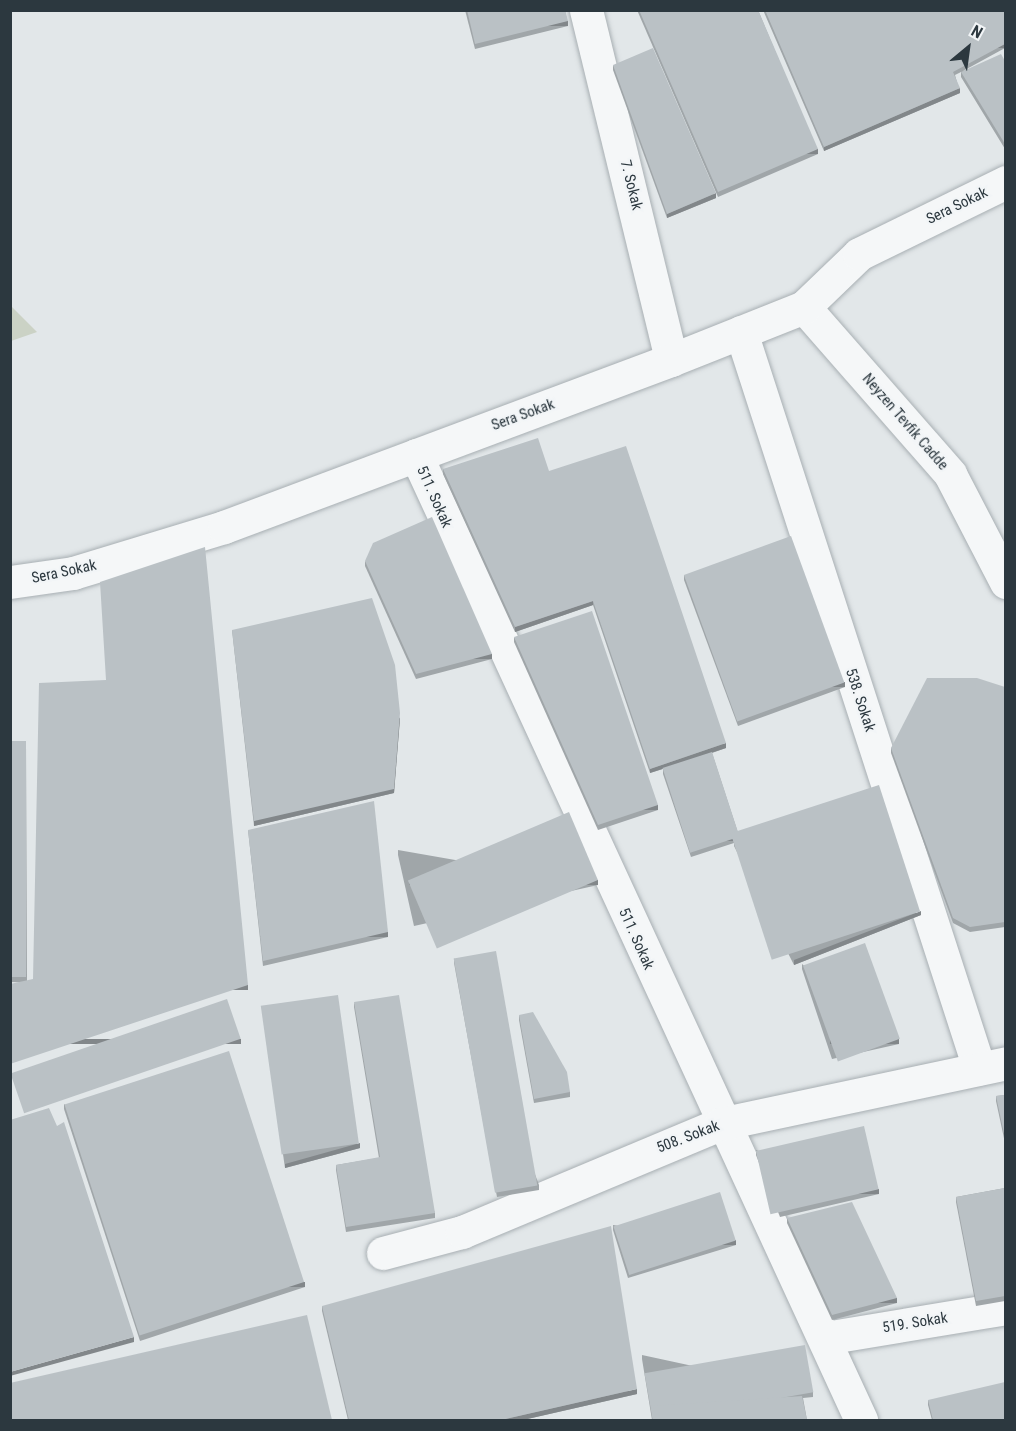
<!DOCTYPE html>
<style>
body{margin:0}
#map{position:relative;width:1016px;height:1431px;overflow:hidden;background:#e2e7e9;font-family:"Roboto Condensed",sans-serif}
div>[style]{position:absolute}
.green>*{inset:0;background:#cbd2c5}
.roads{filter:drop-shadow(0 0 2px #a8afb3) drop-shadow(0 0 2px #a8afb3)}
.minor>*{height:33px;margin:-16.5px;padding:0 16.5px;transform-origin:16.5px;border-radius:16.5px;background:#f5f7f8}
.wall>*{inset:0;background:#a0a6a9}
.shaded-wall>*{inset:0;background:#82878a;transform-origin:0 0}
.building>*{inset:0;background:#bac1c5;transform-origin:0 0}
span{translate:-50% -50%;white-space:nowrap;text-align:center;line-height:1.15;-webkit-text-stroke:4.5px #f2f5f7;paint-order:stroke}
.street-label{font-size:15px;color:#2c383f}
.frame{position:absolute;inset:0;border:12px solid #2c383f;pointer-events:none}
.north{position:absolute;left:938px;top:18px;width:60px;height:60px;-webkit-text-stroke:4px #f2f5f7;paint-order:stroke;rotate:29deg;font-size:16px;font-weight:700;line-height:24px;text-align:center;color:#2c383f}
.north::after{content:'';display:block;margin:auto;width:21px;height:27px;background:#2c383f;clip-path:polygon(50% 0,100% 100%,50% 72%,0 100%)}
</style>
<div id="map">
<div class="green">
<div style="clip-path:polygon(11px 306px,37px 332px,11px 341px)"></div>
</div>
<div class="roads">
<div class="minor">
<div style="left:586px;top:10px;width:360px;rotate:76.3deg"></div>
<div style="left:804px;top:307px;width:222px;rotate:48.8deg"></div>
<div style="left:950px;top:474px;width:122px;rotate:62.6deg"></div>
<div style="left:741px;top:332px;width:774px;rotate:72.08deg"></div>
<div style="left:416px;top:455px;width:1063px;rotate:65.24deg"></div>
<div style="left:10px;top:582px;width:64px;rotate:-8.1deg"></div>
<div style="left:73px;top:573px;width:158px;rotate:-16.9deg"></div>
<div style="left:224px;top:527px;width:477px;rotate:-20.5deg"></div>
<div style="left:671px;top:360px;width:143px;rotate:-21.7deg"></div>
<div style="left:804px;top:307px;width:76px;rotate:-43.9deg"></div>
<div style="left:859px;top:254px;width:164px;rotate:-26.1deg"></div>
<div style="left:383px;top:1253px;width:82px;rotate:-14.9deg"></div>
<div style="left:462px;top:1232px;width:280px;rotate:-22.7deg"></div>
<div style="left:720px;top:1124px;width:292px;rotate:-12deg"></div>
<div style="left:825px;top:1338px;width:183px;rotate:-9.4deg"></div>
</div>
</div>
<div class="wall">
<div style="clip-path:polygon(465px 10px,565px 10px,568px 26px,475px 49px)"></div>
<div style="clip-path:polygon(637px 10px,758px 10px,818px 154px,718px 197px)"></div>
<div style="clip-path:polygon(763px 10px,1005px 10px,1005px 48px,963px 71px,1005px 61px,1005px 149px,961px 77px,961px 72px,955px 75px,960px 93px,824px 151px)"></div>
<div style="clip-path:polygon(613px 65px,716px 198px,667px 218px,613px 70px)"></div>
<div style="clip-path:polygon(443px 469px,549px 471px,726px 748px,712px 753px,740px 839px,921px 915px,794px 965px,734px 846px,734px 843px,691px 857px,663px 774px,663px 769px,650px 773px,593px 605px,515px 632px,443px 474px)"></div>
<div style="clip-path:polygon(365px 561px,492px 659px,416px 679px,365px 566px)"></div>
<div style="clip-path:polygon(684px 575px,845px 687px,738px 726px,684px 580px)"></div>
<div style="clip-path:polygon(232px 630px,400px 718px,394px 793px,254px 826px)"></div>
<div style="clip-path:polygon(514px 637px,658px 810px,598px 830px,514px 642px)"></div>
<div style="clip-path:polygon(1005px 687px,1005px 927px,970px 932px,953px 923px,891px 753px,891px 748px)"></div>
<div style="clip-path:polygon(10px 741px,26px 741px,27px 981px,248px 990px,10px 982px)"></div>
<div style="clip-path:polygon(248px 830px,388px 937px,263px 966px)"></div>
<div style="clip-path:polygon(398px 850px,598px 885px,414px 926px,398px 855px)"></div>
<div style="clip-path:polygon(454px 958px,539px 1185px,539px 1190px,497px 1197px,454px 963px)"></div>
<div style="clip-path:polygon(802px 964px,899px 1044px,832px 1059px,802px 969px)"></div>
<div style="clip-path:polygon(354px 1002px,435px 1213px,435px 1218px,346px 1232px,336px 1170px,336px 1165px,379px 1158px,354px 1007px)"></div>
<div style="clip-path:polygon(519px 1015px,570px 1092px,570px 1097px,534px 1103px,519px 1020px)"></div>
<div style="clip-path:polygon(263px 1016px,360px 1148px,285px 1168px)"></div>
<div style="clip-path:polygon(1005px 1095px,1005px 1143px,996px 1101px,996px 1096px)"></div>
<div style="clip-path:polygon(64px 1104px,305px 1287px,140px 1341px,64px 1109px)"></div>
<div style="clip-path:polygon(756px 1150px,879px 1194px,780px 1217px,756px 1155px)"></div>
<div style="clip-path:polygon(1005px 1188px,1005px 1301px,976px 1306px,956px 1202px,956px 1197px)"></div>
<div style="clip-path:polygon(787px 1218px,897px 1303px,832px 1320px,787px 1223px)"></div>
<div style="clip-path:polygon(613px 1225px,736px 1245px,628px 1278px,613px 1230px)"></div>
<div style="clip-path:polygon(322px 1306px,637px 1394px,523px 1420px,348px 1420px,322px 1311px)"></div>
<div style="clip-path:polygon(642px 1355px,813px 1392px,813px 1397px,803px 1398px,807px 1420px,652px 1420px,642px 1359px)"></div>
<div style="clip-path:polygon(928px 1400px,1005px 1420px,932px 1420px,928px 1405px)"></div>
</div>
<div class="shaded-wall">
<div style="left:568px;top:21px;width:5px;height:96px;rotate:90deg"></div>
<div style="left:1005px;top:44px;width:4px;height:59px;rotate:90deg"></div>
<div style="clip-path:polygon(960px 88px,960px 93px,824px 151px,824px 147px)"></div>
<div style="left:818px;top:149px;width:5px;height:109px;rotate:90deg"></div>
<div style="clip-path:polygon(716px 193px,716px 198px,667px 218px,667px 214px)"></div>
<div style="clip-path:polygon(593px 601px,593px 605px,515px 632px,515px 627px)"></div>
<div style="left:492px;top:654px;width:5px;height:79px;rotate:90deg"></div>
<div style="left:845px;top:682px;width:5px;height:114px;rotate:90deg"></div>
<div style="clip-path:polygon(400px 718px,394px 793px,254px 826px,254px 821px)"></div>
<div style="clip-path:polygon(726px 743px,726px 748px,650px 773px,650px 769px)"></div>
<div style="left:658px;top:805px;width:5px;height:63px;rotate:90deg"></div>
<div style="left:740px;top:836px;width:5px;height:52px;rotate:90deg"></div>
<div style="left:598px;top:880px;width:5px;height:189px;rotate:90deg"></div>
<div style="clip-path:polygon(921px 911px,921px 915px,794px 965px,794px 960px)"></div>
<div style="left:388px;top:932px;width:5px;height:128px;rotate:90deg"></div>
<div style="left:248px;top:985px;width:5px;height:251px;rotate:90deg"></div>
<div style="left:241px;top:1039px;width:5px;height:243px;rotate:90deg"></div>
<div style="left:899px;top:1039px;width:5px;height:69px;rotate:90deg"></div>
<div style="clip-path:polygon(360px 1143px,360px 1148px,285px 1168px,285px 1164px)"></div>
<div style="left:879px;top:1189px;width:5px;height:102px;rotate:90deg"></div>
<div style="left:736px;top:1240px;width:5px;height:113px;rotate:90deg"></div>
<div style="left:305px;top:1282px;width:5px;height:174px;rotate:90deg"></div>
<div style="left:897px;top:1298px;width:5px;height:67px;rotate:90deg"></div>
<div style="clip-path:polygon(134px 1337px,134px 1342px,10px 1376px,10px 1372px)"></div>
<div style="clip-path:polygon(637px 1389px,637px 1394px,523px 1420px,501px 1420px)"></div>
</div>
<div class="building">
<div style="clip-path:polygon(467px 10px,565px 10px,568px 21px,475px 44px)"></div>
<div style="clip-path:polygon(639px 10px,758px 10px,818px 149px,718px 192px)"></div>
<div style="clip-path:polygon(765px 10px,1005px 10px,1005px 44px,953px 72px,960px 88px,824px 147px)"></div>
<div style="clip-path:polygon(653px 48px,716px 193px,667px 214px,613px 65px)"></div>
<div style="clip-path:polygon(1001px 54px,1005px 61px,1005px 144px,961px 72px)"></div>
<div style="clip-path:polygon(538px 438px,549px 471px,626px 446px,726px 743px,650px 769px,593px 601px,515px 627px,443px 469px)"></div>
<div style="clip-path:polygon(432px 517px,492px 654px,416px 674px,365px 561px,373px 543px)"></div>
<div style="left:791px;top:536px;width:156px;height:114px;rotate:70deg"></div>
<div style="clip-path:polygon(205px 547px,248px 985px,10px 1064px,10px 984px,33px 979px,39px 683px,106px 680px,100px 582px)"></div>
<div style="clip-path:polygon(372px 598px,395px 665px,400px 713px,394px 789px,254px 821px,232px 630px)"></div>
<div style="clip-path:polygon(592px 611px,658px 805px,598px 825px,514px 637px)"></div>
<div style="clip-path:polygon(927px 678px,977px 678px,1005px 687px,1005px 922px,970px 927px,953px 918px,891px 748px)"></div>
<div style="left:10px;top:741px;width:16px;height:236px"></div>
<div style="left:712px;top:752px;width:89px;height:52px;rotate:72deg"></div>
<div style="left:879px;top:785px;width:133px;height:156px;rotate:72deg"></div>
<div style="clip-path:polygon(374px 801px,388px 932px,263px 961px,248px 830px)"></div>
<div style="left:569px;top:812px;width:74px;height:175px;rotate:67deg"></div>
<div style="left:865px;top:943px;width:102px;height:66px;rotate:70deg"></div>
<div style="left:496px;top:951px;width:238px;height:43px;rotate:80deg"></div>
<div style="left:338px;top:995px;width:150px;height:78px;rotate:82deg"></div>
<div style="clip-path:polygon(399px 995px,435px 1213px,346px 1227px,336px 1165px,380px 1157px,354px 1002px)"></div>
<div style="left:227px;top:999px;width:42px;height:229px;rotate:71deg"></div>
<div style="clip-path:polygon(533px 1012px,567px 1072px,570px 1092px,534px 1099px,519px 1015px)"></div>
<div style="left:229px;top:1051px;width:243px;height:173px;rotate:72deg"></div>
<div style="clip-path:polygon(1005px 1095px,1005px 1138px,996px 1096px)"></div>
<div style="clip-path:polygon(49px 1108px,57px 1126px,64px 1122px,134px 1337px,10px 1372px,10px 1120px)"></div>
<div style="left:864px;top:1126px;width:65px;height:111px;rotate:77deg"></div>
<div style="clip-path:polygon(1005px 1188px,1005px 1296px,976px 1301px,956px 1197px)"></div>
<div style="left:720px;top:1192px;width:51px;height:112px;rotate:72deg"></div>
<div style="clip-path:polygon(852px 1202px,897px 1298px,832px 1315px,787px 1218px)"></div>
<div style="clip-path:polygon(611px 1226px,637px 1389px,501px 1420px,349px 1420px,322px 1306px)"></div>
<div style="clip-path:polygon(307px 1315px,332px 1420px,10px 1420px,10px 1383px)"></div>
<div style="left:805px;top:1345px;width:48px;height:163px;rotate:80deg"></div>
<div style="clip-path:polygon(1005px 1382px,1005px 1420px,933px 1420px,928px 1400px)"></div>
<div style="clip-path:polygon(802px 1396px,807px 1420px,653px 1420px,651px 1406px)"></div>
</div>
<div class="street-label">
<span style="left:631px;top:185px;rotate:76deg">7. Sokak</span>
<span style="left:957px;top:206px;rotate:-26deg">Sera Sokak</span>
<span style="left:523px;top:415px;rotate:-20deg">Sera Sokak</span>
<span style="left:905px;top:422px;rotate:49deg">Neyzen Tevfik Cadde</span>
<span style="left:434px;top:497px;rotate:66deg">511. Sokak</span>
<span style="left:64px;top:572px;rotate:-12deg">Sera Sokak</span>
<span style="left:860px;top:700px;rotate:72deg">538. Sokak</span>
<span style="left:636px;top:939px;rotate:66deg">511. Sokak</span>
<span style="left:688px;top:1137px;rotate:-21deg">508. Sokak</span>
<span style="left:915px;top:1323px;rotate:-9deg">519. Sokak</span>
</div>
<div class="frame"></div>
<div class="north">N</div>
</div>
